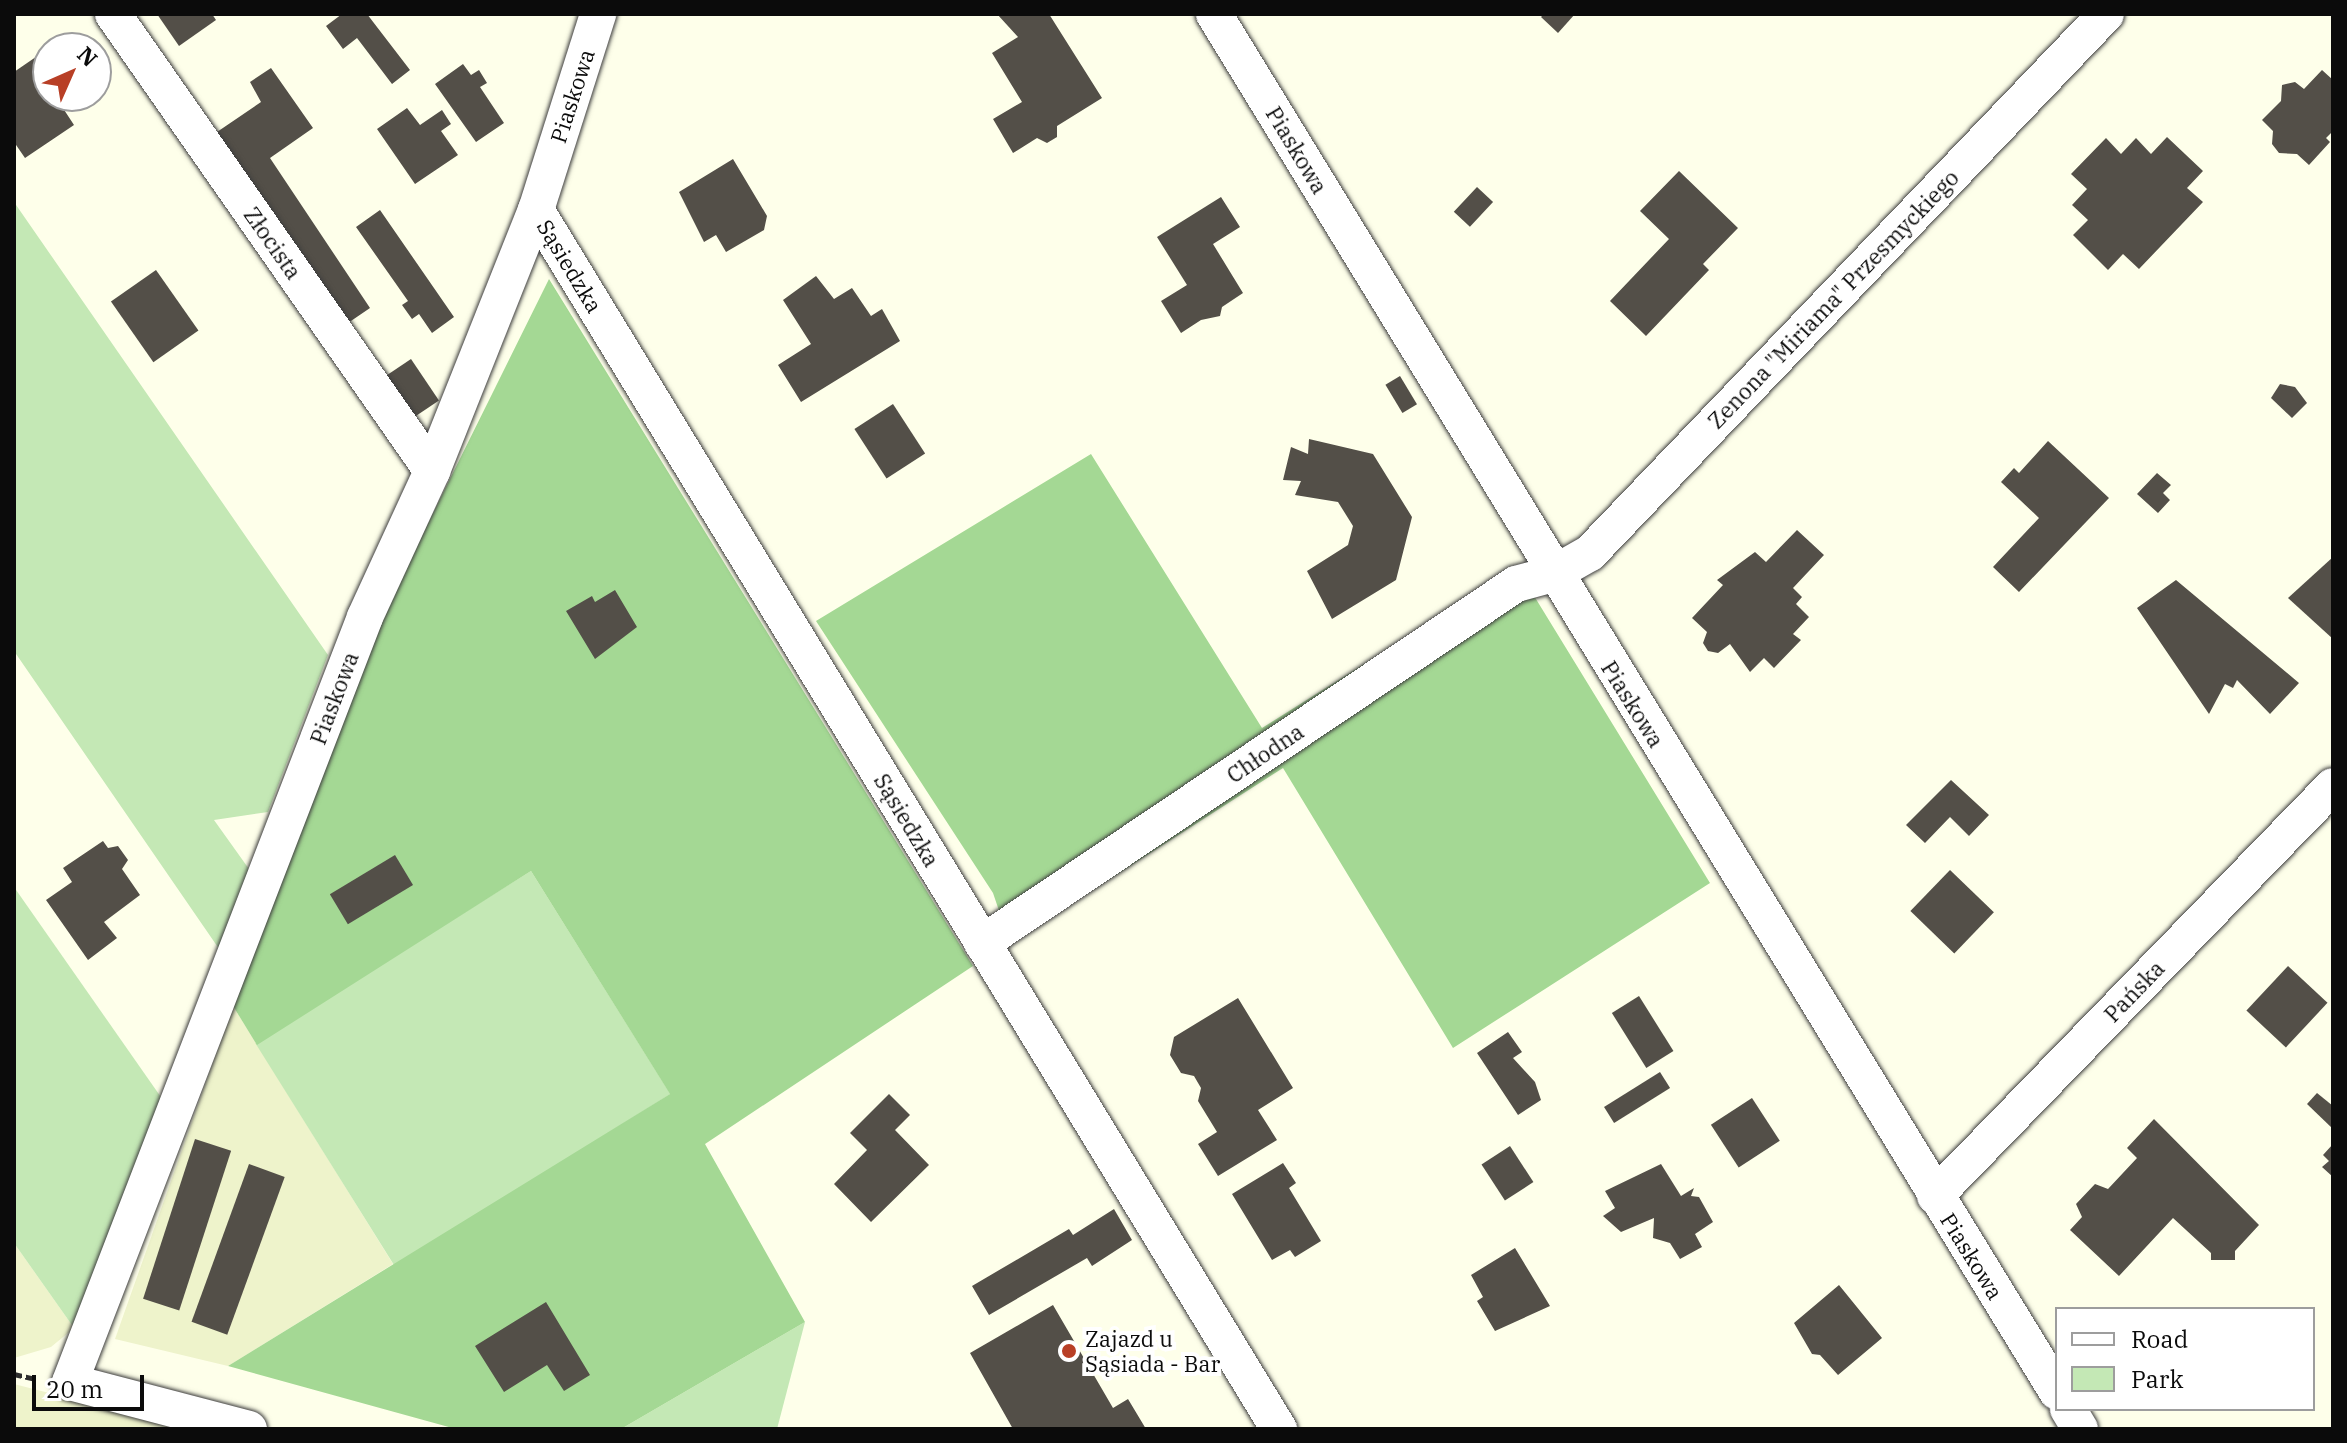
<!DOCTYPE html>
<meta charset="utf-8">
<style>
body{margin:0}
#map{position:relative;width:2347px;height:1443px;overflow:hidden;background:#feffea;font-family:"IBM Plex Serif",serif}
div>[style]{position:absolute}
.farmland>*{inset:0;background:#eef3cb}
.green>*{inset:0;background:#c4e8b5;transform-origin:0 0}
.forest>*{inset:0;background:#a4d894}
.building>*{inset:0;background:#534f48;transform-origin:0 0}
.path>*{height:5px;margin-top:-2.5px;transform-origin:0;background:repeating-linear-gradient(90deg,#2d2d2d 0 8px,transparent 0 12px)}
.roads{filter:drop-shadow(0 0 2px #3e3e3e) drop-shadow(0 0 2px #3e3e3e)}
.minor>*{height:36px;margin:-18px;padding:0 18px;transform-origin:18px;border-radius:18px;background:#fff}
.dots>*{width:22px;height:22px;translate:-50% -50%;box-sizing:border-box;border:4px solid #fff;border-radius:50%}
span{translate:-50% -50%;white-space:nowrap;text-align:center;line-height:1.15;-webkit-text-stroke:8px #fff;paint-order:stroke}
.street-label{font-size:22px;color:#0b0b0b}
.poi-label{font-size:22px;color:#0b0b0b}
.left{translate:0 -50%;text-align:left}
.frame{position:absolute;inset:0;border:16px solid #0b0b0b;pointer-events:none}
.legend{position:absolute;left:2055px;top:1307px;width:260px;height:104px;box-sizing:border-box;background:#fff;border:2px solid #9d9d9d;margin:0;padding:10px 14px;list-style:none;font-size:24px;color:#0b0b0b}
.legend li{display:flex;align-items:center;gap:16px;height:40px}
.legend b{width:40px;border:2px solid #9d9d9d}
.north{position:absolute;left:32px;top:32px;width:80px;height:80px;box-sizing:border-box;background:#fff;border:2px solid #9d9d9d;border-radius:50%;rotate:45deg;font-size:22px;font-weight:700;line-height:32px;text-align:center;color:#0b0b0b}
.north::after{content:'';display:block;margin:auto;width:28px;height:36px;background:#b83f26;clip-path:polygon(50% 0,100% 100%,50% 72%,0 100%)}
.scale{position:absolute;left:32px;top:1375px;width:112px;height:36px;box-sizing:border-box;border:4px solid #0b0b0b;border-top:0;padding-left:10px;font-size:24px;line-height:28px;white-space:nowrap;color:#0b0b0b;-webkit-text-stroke:6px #fff;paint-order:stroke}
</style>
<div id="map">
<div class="farmland">
<div style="clip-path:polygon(233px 1006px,393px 1264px,228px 1366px,115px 1339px)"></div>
<div style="clip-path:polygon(14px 1243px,74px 1328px,51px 1347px,14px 1358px)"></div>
<div style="clip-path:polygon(14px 1384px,182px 1427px,187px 1429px,14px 1429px)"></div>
</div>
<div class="green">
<div style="clip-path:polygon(14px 202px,328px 655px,268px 812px,214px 820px,254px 876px,226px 959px,14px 651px)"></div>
<div style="left:531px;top:871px;width:263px;height:325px;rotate:58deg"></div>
<div style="clip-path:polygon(14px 887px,163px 1100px,74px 1328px,14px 1243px)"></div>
<div style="clip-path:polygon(805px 1322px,777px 1429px,621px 1429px)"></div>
</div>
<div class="forest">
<div style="clip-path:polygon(549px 279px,973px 966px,705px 1144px,805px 1322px,621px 1429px,456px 1429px,228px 1366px,670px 1094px,531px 871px,257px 1045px,233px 1006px,381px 618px)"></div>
<div style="clip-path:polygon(1091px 454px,1262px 728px,1517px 568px,1710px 883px,1453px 1048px,1283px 768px,1010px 943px,993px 893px,816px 621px)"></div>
</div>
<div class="building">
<div style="clip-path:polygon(157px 14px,212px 14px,216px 20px,179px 46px)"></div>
<div style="clip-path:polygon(342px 14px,367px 14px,410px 70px,392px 84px,357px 38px,343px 49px,326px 26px)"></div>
<div style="clip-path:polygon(997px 14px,1049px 14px,1102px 98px,1057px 126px,1057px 137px,1047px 143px,1037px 138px,1013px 153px,993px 119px,1022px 102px,992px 53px,1018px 37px)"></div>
<div style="clip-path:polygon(1544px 14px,1575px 14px,1558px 33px,1541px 17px)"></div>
<div style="clip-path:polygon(46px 50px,48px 96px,55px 96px,74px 125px,25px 158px,14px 142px,14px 72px)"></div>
<div style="clip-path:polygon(463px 64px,471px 75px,479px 70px,487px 83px,480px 87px,504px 123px,476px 142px,435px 84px)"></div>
<div style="clip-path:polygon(271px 68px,313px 128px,270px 158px,370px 308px,348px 323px,217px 132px,261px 102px,250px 82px)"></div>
<div style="clip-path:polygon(2322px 70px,2333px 80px,2333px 131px,2326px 138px,2330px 142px,2309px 165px,2297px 154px,2279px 153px,2272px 144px,2273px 131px,2262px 120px,2281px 101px,2282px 85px,2295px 82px,2304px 89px)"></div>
<div style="clip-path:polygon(407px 108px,420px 125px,442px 110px,451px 124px,441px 131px,458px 155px,415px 184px,377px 129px)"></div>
<div style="clip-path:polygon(2167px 137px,2203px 171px,2187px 188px,2203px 202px,2139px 269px,2123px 254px,2108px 270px,2073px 235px,2088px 220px,2072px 205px,2087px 189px,2071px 174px,2106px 138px,2121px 154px,2136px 138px,2151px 154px)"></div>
<div style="clip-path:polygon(733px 159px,767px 216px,764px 230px,726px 252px,716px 235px,704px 242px,679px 192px)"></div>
<div style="clip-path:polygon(1679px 171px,1738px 228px,1703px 264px,1709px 270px,1646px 336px,1610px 301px,1669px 239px,1640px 211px)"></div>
<div style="left:1477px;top:187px;width:22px;height:34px;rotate:43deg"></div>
<div style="clip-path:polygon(1221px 197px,1240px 227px,1213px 244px,1243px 293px,1222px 307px,1220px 316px,1201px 320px,1181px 333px,1161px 301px,1187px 285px,1157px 237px)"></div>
<div style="clip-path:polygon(380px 210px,454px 317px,432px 333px,419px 314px,412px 319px,402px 305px,408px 301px,356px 227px)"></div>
<div style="left:156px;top:270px;width:74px;height:55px;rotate:55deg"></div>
<div style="clip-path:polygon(816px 276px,834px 299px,852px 288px,871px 316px,882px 309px,900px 341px,801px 402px,778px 365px,811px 344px,783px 300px)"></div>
<div style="left:411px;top:359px;width:50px;height:31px;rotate:56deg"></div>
<div style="left:1400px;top:376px;width:33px;height:17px;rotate:59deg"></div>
<div style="clip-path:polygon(2280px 384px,2295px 387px,2307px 403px,2292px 418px,2271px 398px)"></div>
<div style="left:893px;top:404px;width:59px;height:46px;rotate:57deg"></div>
<div style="clip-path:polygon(1309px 439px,1373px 454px,1412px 517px,1396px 580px,1332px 619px,1307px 571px,1348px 545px,1353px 526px,1338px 502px,1295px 495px,1301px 481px,1283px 480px,1291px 447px,1308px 454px)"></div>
<div style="clip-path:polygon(2048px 441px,2109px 498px,2019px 592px,1993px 567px,2039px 518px,2001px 482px,2014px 468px,2019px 473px)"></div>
<div style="clip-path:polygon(2157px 473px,2171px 485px,2163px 493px,2170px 500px,2158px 513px,2137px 494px)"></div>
<div style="clip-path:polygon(1797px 530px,1824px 555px,1793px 588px,1802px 597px,1796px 604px,1809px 617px,1793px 634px,1801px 640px,1774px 668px,1764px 658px,1750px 672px,1730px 644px,1718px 653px,1708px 651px,1703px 643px,1707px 632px,1692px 618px,1723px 585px,1717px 580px,1755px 552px,1766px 562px)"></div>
<div style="clip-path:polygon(2333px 557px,2333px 639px,2288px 598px)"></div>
<div style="clip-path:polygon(2176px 580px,2299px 683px,2270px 714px,2237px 680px,2233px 688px,2225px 684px,2209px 714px,2137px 608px)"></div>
<div style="clip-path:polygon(615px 590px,637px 627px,595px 659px,566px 611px,592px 596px,595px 602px)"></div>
<div style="clip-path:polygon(1951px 780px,1989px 815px,1969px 836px,1950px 817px,1925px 843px,1906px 825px)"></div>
<div style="clip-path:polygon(103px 841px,108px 848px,118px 846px,128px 860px,122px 869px,140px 895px,104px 922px,117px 938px,88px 960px,46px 900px,72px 882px,63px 868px)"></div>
<div style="left:395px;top:855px;width:35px;height:76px;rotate:59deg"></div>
<div style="left:1950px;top:870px;width:61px;height:57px;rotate:44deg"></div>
<div style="left:2288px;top:966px;width:54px;height:61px;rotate:43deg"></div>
<div style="left:1639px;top:996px;width:65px;height:32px;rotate:58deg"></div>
<div style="clip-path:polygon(1238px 998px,1293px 1088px,1258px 1110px,1277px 1140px,1218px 1176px,1198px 1144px,1217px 1132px,1198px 1101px,1201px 1088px,1194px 1076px,1181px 1073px,1170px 1055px,1174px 1037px)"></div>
<div style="clip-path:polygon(1508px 1032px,1522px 1052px,1513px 1058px,1535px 1082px,1541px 1100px,1518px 1115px,1477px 1053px)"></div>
<div style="left:1660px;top:1072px;width:19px;height:66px;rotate:58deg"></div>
<div style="clip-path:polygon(2317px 1093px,2333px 1106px,2333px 1129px,2307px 1104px)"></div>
<div style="clip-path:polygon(889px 1094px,910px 1115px,895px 1130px,929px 1165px,871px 1222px,834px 1184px,867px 1150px,850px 1133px)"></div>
<div style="left:1752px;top:1098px;width:51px;height:49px;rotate:57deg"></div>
<div style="clip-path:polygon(2154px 1119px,2259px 1225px,2235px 1251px,2235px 1260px,2211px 1260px,2211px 1253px,2173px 1218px,2119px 1276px,2070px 1230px,2082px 1217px,2076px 1204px,2095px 1184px,2108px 1189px,2137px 1158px,2127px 1148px)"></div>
<div style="left:195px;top:1139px;width:38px;height:168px;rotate:18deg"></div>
<div style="clip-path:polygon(2333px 1144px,2333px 1177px,2322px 1167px,2329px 1161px,2323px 1155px)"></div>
<div style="left:1510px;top:1146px;width:43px;height:34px;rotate:57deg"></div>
<div style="clip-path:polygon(1283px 1163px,1296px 1183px,1289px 1188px,1321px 1241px,1295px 1257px,1290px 1250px,1272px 1260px,1232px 1194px)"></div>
<div style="left:249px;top:1164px;width:38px;height:168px;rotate:20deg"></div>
<div style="clip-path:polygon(1661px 1164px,1681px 1196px,1694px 1188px,1691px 1196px,1699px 1197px,1713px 1222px,1695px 1234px,1702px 1247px,1680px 1259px,1670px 1243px,1653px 1238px,1654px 1218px,1621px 1232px,1603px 1216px,1615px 1208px,1605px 1191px)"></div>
<div style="clip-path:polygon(1114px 1209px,1132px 1240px,1092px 1266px,1087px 1258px,989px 1315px,972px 1286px,1069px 1229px,1073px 1235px)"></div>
<div style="clip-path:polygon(1515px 1248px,1550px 1306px,1495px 1331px,1477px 1301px,1483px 1297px,1471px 1275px)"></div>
<div style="clip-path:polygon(1839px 1285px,1882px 1338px,1838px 1375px,1820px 1355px,1812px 1354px,1794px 1323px)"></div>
<div style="clip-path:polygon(546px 1302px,590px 1375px,564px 1391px,547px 1365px,504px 1392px,475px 1346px)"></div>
<div style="clip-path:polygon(1053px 1305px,1113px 1408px,1128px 1399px,1146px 1429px,1013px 1429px,970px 1353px)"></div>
</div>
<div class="path">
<div style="left:14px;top:1374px;width:23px;rotate:13deg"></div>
</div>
<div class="roads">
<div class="minor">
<div style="left:113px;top:14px;width:557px;rotate:55.08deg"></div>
<div style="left:1214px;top:14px;width:1615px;rotate:58.54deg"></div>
<div style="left:536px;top:210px;width:1428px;rotate:58.64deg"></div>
<div style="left:982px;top:943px;width:643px;rotate:-33.91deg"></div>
<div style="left:1516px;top:584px;width:38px;rotate:-15deg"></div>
<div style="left:1553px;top:574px;width:43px;rotate:-29.6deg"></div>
<div style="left:1590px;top:553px;width:746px;rotate:-46.25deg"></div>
<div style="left:1935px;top:1196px;width:571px;rotate:-45.85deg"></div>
<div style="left:2068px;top:1409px;width:23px;rotate:59deg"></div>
<div style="left:249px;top:1429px;width:185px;rotate:-165.3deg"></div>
<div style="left:70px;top:1382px;width:820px;rotate:-68.91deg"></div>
<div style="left:365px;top:617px;width:161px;rotate:-65.3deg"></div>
<div style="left:432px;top:471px;width:281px;rotate:-68.3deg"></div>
<div style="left:536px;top:210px;width:206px;rotate:-72.4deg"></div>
</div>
</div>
<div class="dots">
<div style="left:1069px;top:1351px;background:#b83f26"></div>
</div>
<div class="street-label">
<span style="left:572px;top:96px;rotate:-72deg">Piaskowa</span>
<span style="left:1297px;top:150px;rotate:59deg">Piaskowa</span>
<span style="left:273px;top:243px;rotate:55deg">Złocista</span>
<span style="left:570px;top:266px;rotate:59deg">Sąsiedzka</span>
<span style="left:1833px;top:299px;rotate:-46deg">Zenona "Miriama" Przesmyckiego</span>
<span style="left:334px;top:698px;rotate:-69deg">Piaskowa</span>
<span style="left:1633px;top:704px;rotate:58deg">Piaskowa</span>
<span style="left:1265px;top:753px;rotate:-34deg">Chłodna</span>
<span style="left:907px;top:820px;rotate:59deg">Sąsiedzka</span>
<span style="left:2134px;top:991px;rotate:-46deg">Pańska</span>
<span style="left:1972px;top:1256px;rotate:58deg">Piaskowa</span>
</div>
<div class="poi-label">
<span class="left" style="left:1085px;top:1351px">Zajazd u<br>Sąsiada - Bar</span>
</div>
<div class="frame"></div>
<ul class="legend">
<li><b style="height:10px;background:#fff"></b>Road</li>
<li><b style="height:22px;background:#c4e8b5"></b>Park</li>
</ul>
<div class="north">N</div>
<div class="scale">20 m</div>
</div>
